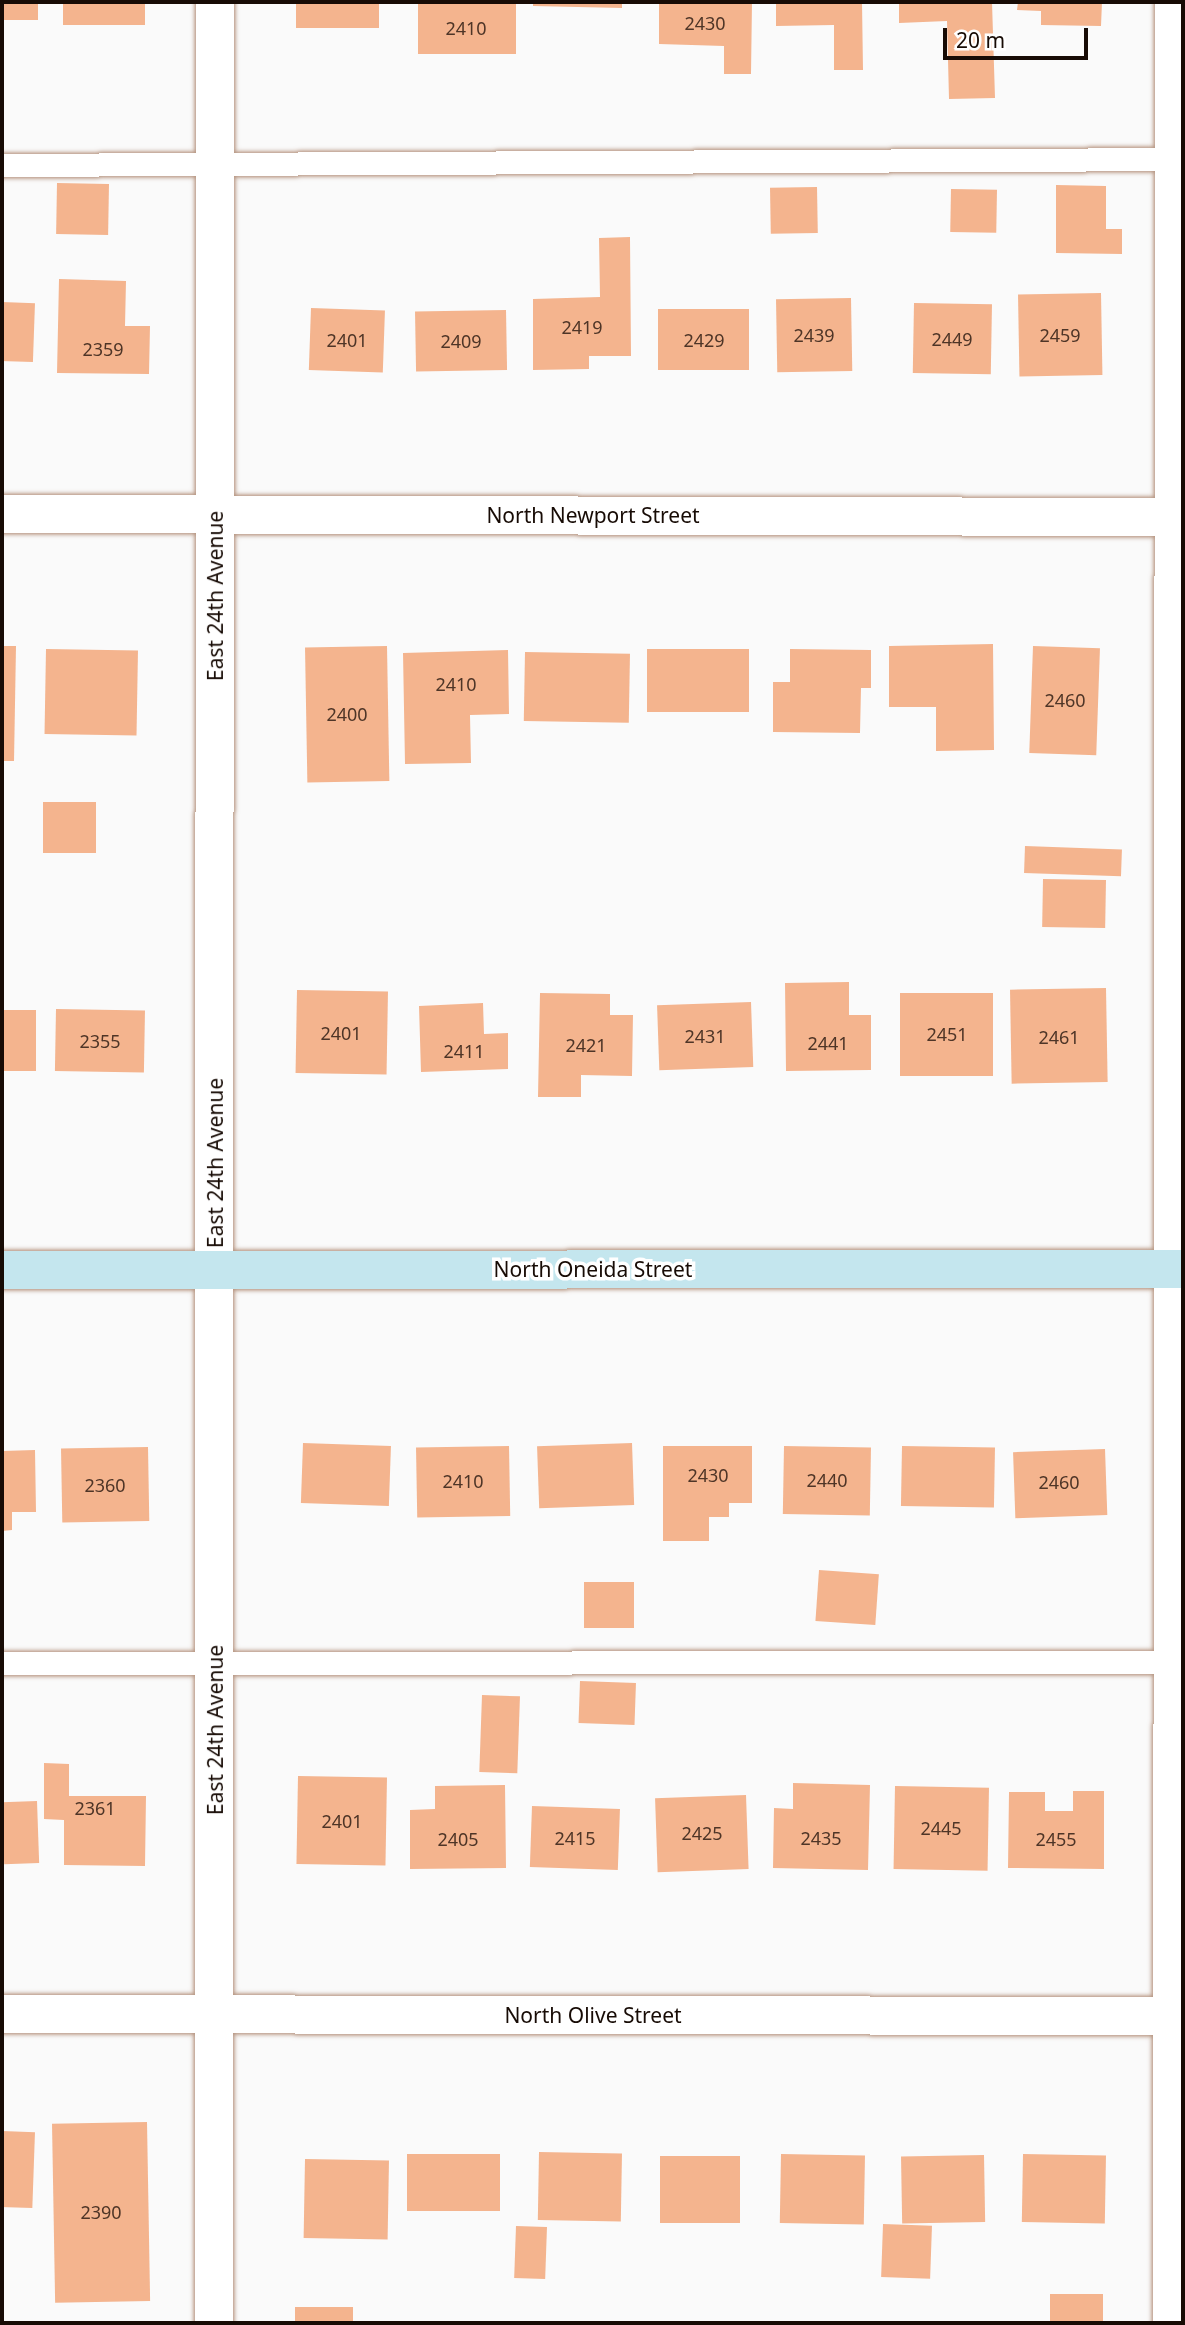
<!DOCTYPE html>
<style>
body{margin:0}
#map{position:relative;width:1185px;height:2325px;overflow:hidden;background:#fafafa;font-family:"Noto Sans",sans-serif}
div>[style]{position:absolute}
.building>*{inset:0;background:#f4b48e;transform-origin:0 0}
.roads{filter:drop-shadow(0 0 2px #b69581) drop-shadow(0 0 2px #b69581)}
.lane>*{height:23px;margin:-11.5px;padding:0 11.5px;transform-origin:11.5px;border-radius:11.5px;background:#fff}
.street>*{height:38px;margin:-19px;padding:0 19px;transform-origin:19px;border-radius:19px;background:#fff}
.secondary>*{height:38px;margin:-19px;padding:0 19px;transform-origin:19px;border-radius:19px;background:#c4e6ee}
span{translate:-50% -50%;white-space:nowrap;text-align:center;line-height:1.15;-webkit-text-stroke:7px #fff;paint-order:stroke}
.number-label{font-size:18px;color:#4e3527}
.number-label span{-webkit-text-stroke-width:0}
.street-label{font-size:21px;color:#170b05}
.frame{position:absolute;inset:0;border:4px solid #170b05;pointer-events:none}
.scale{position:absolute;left:943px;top:28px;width:145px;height:32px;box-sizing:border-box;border:4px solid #170b05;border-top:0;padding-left:9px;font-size:21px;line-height:24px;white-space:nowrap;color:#170b05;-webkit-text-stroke:5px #fff;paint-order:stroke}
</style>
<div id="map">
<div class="building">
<div style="left:2px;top:2px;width:36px;height:18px"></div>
<div style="left:63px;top:2px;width:82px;height:23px"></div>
<div style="left:296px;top:2px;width:83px;height:26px"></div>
<div style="left:418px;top:2px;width:98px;height:52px"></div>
<div style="clip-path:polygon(533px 2px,622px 2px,622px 8px,533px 6px)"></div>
<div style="clip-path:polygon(659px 2px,752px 2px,751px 74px,724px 74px,724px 46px,659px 44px)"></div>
<div style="clip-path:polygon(776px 2px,862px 2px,863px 70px,834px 70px,834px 25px,776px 26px)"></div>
<div style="clip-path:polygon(899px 2px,992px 2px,995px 98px,949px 99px,947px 21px,899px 23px)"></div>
<div style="clip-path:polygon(1018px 2px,1102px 2px,1101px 26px,1041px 25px,1041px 11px,1017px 10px)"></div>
<div style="left:57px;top:183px;width:52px;height:51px;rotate:1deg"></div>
<div style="clip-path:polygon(1056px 185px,1106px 186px,1106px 229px,1122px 229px,1122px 254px,1056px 253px)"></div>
<div style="left:817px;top:187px;width:46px;height:47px;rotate:89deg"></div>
<div style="left:951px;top:189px;width:46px;height:43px;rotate:1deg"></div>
<div style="clip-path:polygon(630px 237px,631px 356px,589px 356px,589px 369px,533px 370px,533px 299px,600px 297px,599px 238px)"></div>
<div style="clip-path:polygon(59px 279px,126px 281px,125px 326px,150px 326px,149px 374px,57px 373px)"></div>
<div style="left:1101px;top:293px;width:82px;height:83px;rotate:89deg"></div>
<div style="left:851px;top:298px;width:73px;height:75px;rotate:89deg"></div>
<div style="left:2px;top:302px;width:33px;height:59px;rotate:2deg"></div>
<div style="left:914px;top:303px;width:78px;height:70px;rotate:1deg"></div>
<div style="left:311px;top:308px;width:74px;height:62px;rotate:2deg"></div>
<div style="left:749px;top:309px;width:61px;height:91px;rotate:90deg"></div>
<div style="left:506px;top:310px;width:60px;height:91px;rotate:89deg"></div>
<div style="clip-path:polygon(993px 644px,994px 750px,936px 751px,936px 707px,889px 707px,889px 646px)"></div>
<div style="clip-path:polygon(2px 646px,16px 646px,14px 761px,2px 761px)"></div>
<div style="left:387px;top:646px;width:135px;height:82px;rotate:89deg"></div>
<div style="left:1033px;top:646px;width:67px;height:107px;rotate:2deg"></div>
<div style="left:46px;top:649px;width:92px;height:85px;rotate:1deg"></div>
<div style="left:749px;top:649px;width:63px;height:102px;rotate:90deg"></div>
<div style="clip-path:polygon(790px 649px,871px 650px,871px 688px,861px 688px,860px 733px,773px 732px,773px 682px,790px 682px)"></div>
<div style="clip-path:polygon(508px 650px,509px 714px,470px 715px,471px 763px,405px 764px,403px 653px)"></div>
<div style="left:525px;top:652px;width:105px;height:69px;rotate:1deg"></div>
<div style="left:43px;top:802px;width:53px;height:51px"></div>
<div style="left:1025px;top:846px;width:97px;height:27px;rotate:2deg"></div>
<div style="left:1043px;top:879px;width:63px;height:48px;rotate:1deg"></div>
<div style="clip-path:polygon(849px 982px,849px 1015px,871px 1015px,871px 1070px,786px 1071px,785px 983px)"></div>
<div style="left:1106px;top:988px;width:94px;height:96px;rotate:89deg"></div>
<div style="left:297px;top:990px;width:91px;height:83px;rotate:1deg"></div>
<div style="clip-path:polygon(540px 993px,610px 994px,610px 1015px,633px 1015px,632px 1076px,581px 1075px,581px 1097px,538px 1097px)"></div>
<div style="left:900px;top:993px;width:93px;height:83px"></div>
<div style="left:751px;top:1002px;width:65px;height:94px;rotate:88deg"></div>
<div style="clip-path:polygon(483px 1003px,484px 1034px,508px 1033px,508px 1069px,421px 1072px,419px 1006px)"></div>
<div style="left:56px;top:1009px;width:89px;height:62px;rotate:1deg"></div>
<div style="left:2px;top:1010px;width:34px;height:61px"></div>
<div style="left:303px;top:1443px;width:88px;height:60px;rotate:2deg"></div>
<div style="left:632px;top:1443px;width:62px;height:95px;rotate:88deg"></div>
<div style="left:509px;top:1446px;width:70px;height:93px;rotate:89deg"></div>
<div style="clip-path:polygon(663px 1446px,752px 1446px,752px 1503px,729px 1503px,729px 1517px,709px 1517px,709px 1541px,663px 1541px)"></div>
<div style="left:784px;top:1446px;width:87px;height:68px;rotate:1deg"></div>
<div style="left:902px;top:1446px;width:93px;height:60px;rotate:1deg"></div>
<div style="left:148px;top:1447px;width:74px;height:87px;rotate:89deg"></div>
<div style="left:1105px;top:1449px;width:66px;height:92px;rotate:88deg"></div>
<div style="clip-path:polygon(35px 1450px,36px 1512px,12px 1512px,12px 1530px,2px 1531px,2px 1451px)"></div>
<div style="left:819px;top:1570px;width:60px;height:51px;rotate:4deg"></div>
<div style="left:584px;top:1582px;width:50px;height:46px"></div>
<div style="left:580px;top:1681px;width:56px;height:42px;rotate:2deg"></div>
<div style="left:482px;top:1695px;width:38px;height:77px;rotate:2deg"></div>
<div style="clip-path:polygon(44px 1763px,69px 1764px,69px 1796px,146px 1796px,145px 1866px,64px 1865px,64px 1820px,44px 1819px)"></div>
<div style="left:298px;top:1776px;width:89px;height:88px;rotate:1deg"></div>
<div style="clip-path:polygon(793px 1783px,870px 1785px,868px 1870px,773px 1868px,774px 1808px,793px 1809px)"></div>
<div style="clip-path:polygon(505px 1785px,506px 1868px,410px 1869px,410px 1810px,435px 1809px,435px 1786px)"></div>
<div style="left:895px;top:1786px;width:94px;height:83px;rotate:1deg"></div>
<div style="clip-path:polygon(1073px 1791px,1104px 1791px,1104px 1869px,1008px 1868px,1009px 1792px,1045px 1792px,1045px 1811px,1073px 1811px)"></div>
<div style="left:746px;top:1795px;width:74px;height:91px;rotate:88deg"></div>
<div style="left:37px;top:1801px;width:62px;height:35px;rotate:88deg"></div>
<div style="left:532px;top:1806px;width:88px;height:61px;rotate:2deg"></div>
<div style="left:147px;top:2122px;width:179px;height:95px;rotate:89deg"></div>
<div style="left:2px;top:2131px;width:33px;height:76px;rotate:2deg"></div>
<div style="left:539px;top:2152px;width:83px;height:68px;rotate:1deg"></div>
<div style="left:407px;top:2154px;width:93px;height:57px"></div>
<div style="left:781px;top:2154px;width:84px;height:69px;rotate:1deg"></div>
<div style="left:1023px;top:2154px;width:83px;height:68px;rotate:1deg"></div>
<div style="left:984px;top:2155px;width:67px;height:83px;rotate:89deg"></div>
<div style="left:660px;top:2156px;width:80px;height:67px"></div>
<div style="left:305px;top:2159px;width:84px;height:79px;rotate:1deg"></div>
<div style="left:883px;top:2224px;width:49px;height:53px;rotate:2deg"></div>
<div style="left:516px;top:2226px;width:31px;height:52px;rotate:2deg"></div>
<div style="left:1050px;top:2294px;width:53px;height:29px"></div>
<div style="left:353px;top:2307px;width:16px;height:58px;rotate:90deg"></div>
</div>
<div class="roads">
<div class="lane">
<div style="left:2px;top:165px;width:1181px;rotate:-0.29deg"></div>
<div style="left:2px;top:1663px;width:1181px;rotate:-0.05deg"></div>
</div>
<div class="street">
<div style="left:2px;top:514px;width:1181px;rotate:0.15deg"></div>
<div style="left:2px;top:2014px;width:1181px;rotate:0.1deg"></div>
<div style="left:214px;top:2323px;width:2321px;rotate:-89.98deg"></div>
<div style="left:1172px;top:2323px;width:2321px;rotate:-89.95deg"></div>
</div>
<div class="secondary">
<div style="left:2px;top:1270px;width:1181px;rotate:-0.05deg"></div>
</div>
</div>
<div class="number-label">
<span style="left:705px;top:23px">2430</span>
<span style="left:466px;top:28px">2410</span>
<span style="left:582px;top:327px">2419</span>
<span style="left:814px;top:335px">2439</span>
<span style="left:1060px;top:335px">2459</span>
<span style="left:952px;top:339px">2449</span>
<span style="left:347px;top:340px">2401</span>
<span style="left:704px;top:340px">2429</span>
<span style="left:461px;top:341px">2409</span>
<span style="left:103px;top:349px">2359</span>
<span style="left:456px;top:684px">2410</span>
<span style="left:1065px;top:700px">2460</span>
<span style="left:347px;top:714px">2400</span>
<span style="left:341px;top:1033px">2401</span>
<span style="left:947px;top:1034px">2451</span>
<span style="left:705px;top:1036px">2431</span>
<span style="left:1059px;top:1037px">2461</span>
<span style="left:100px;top:1041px">2355</span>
<span style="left:828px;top:1043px">2441</span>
<span style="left:586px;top:1045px">2421</span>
<span style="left:464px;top:1051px">2411</span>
<span style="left:708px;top:1475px">2430</span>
<span style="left:827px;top:1480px">2440</span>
<span style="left:463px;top:1481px">2410</span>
<span style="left:1059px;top:1482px">2460</span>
<span style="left:105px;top:1485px">2360</span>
<span style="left:95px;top:1808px">2361</span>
<span style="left:342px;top:1821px">2401</span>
<span style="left:941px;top:1828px">2445</span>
<span style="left:702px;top:1833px">2425</span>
<span style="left:575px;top:1838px">2415</span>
<span style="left:821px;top:1838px">2435</span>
<span style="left:458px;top:1839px">2405</span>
<span style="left:1056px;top:1839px">2455</span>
<span style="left:101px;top:2212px">2390</span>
</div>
<div class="street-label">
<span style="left:593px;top:515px">North Newport Street</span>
<span style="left:215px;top:596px;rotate:-90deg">East 24th Avenue</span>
<span style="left:215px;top:1163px;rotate:-90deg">East 24th Avenue</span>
<span style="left:593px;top:1269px">North Oneida Street</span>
<span style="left:215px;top:1730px;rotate:-90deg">East 24th Avenue</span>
<span style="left:593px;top:2015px">North Olive Street</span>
</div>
<div class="frame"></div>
<div class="scale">20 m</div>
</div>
